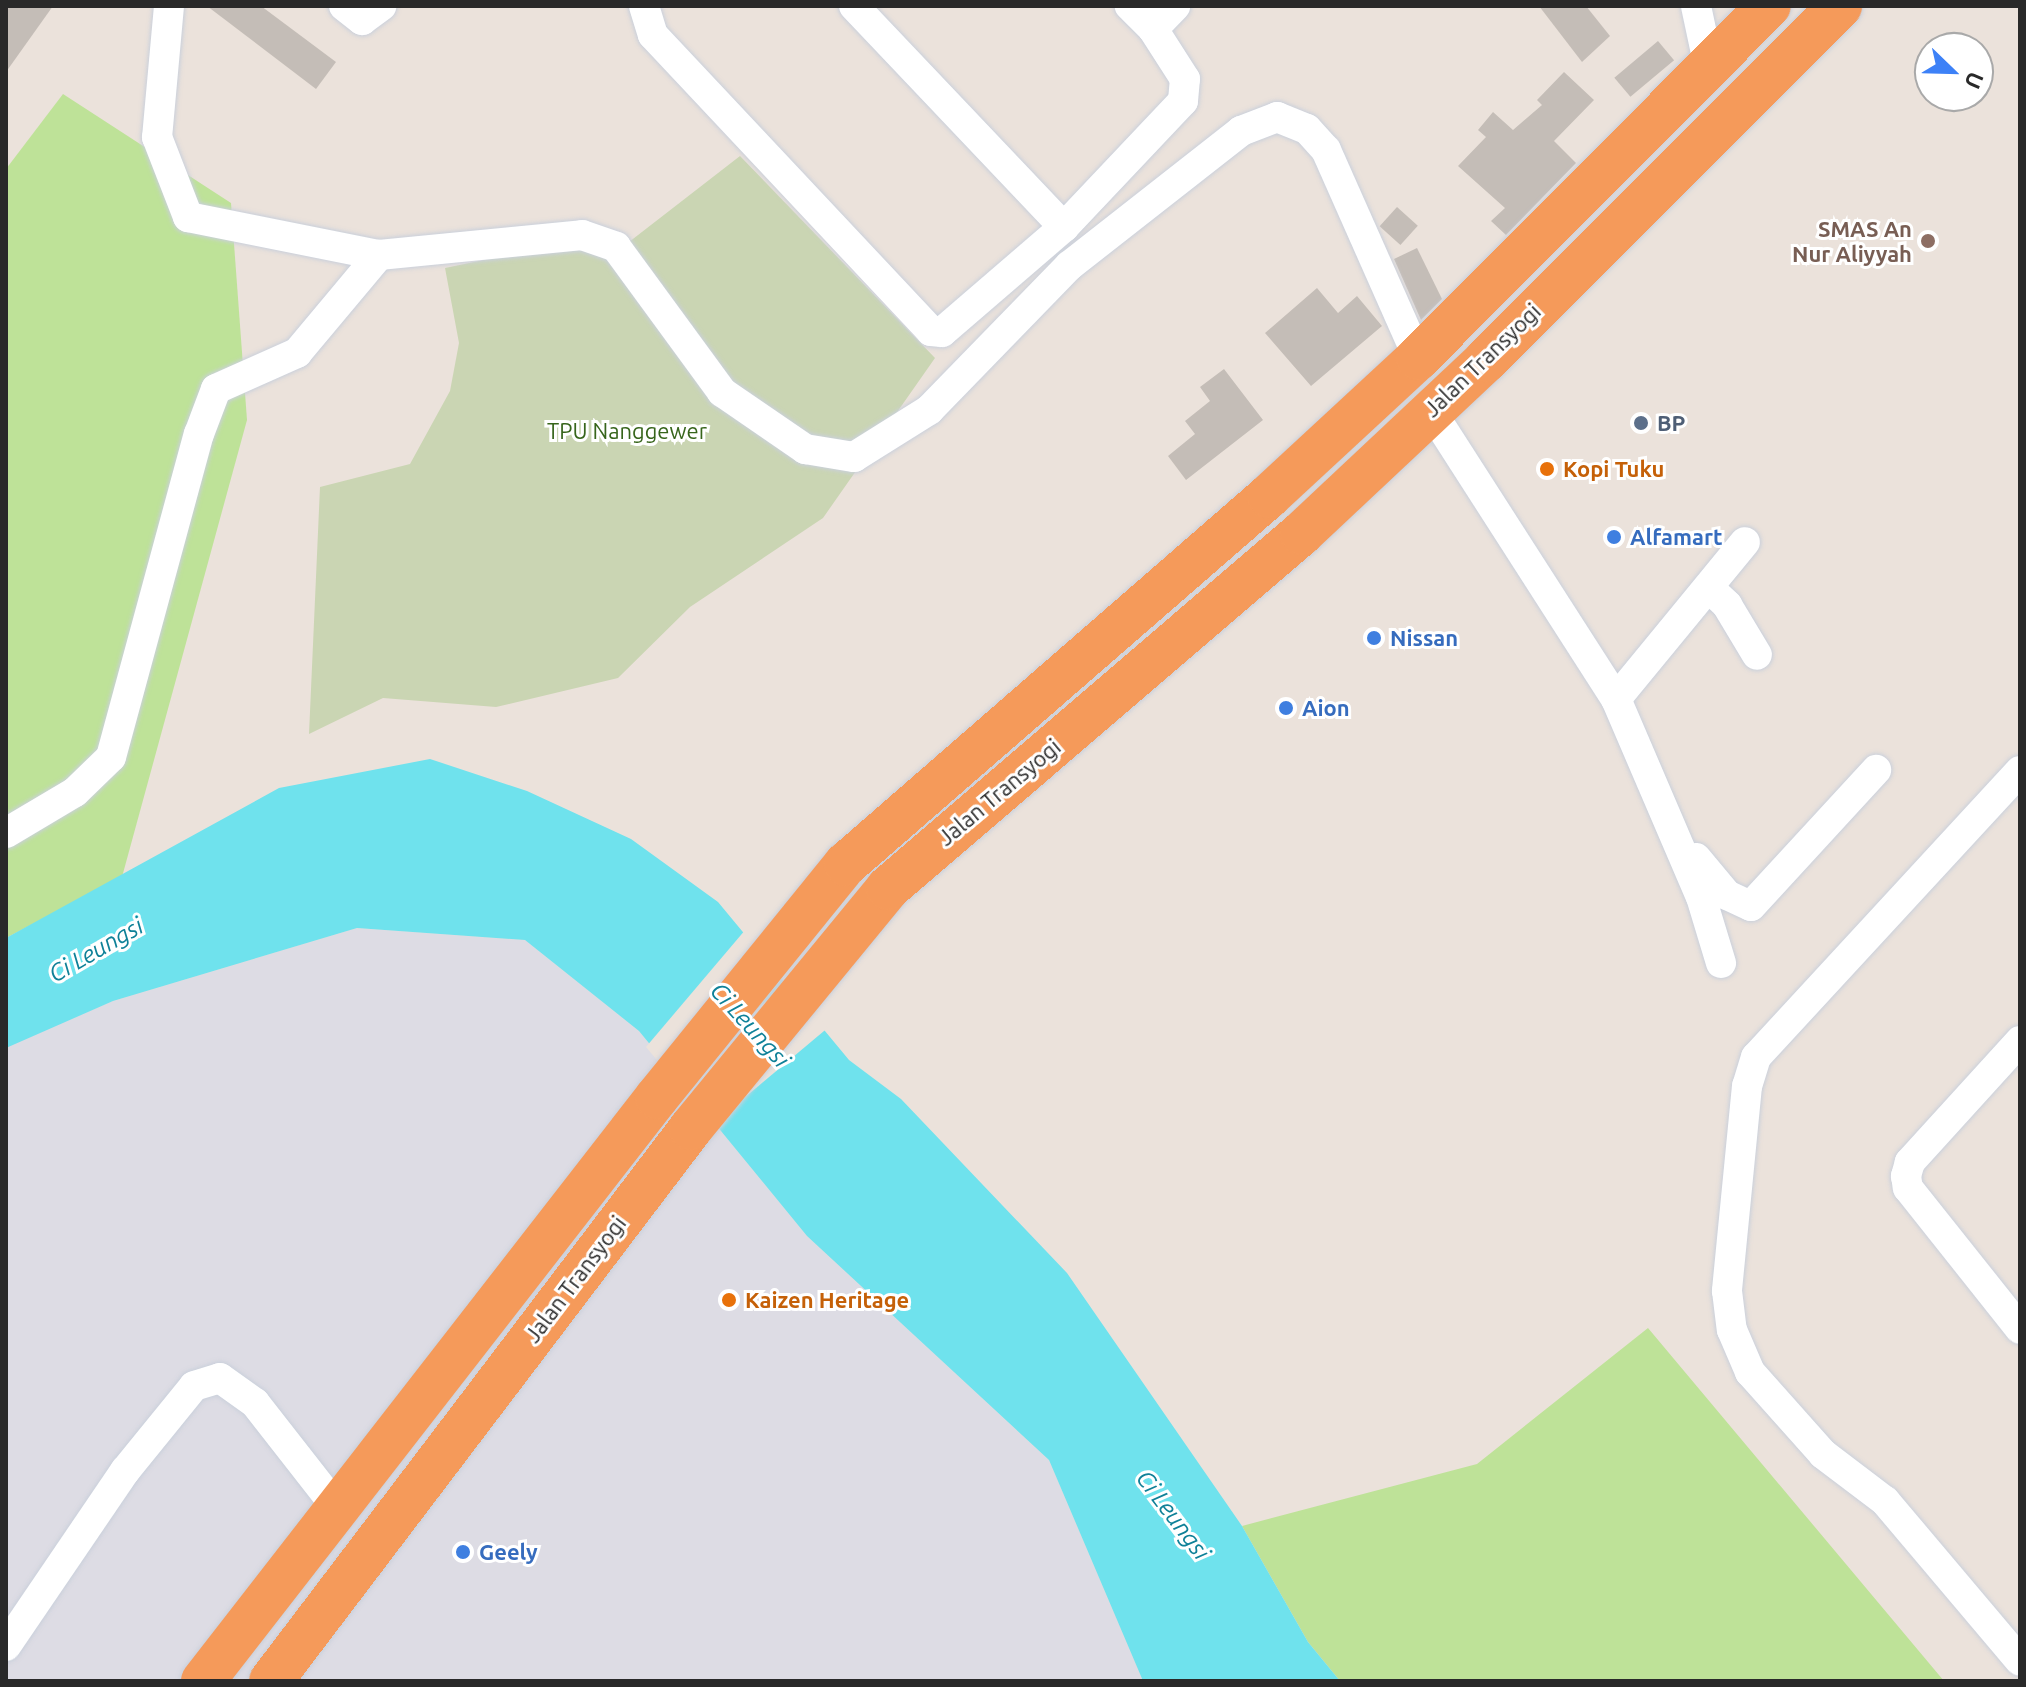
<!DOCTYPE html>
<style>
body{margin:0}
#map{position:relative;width:2026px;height:1687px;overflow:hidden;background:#ebe2db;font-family:Ubuntu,sans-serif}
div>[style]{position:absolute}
.industrial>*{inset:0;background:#dddce4}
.green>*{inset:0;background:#bee298}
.cemetery>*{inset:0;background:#cad5b3}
.water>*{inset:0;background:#6fe2ed}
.pier>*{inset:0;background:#ebe2db;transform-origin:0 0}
.building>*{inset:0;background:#c4bdb7;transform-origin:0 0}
.roads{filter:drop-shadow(0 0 2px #cad0db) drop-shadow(0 0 2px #cad0db)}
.minor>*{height:30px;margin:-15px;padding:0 15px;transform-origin:15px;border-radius:15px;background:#fff}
.trunk>*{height:44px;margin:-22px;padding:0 22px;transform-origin:22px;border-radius:22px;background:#f59a5a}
.dots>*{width:22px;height:22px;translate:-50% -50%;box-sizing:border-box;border:4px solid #fff;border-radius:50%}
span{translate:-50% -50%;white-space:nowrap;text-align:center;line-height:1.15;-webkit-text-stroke:6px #fff;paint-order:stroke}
.education-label{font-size:22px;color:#785e54;font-weight:700}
.right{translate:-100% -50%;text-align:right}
.street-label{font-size:22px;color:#292929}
.service-label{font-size:22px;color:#4e5e75;font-weight:700}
.left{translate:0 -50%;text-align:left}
.park-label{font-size:22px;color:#37651b}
.food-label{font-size:22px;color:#c56008;font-weight:700}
.shop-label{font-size:22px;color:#366cbe;font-weight:700}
.water-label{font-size:24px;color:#0f8198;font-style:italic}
.frame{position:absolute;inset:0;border:8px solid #292929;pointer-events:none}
.north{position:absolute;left:1914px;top:32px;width:80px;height:80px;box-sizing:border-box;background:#fff;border:2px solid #a9a9a9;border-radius:50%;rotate:113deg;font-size:22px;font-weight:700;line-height:32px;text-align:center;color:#292929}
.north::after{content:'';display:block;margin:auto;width:28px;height:36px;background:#3d81f7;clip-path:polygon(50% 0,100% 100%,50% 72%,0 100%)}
</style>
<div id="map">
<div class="industrial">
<div style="clip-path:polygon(357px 928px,525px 940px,639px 1031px,807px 1236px,1049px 1460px,1143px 1681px,6px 1681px,6px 1046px,113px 1001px)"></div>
</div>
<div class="green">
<div style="clip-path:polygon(63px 94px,231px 203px,247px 420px,122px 877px,6px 938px,6px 169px)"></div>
<div style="clip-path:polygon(1648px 1328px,1944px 1681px,1340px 1681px,1308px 1642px,1242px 1526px,1477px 1464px)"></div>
</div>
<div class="cemetery">
<div style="clip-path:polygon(740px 156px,935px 358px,823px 518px,690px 607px,618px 678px,496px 707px,383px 698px,309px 734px,320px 487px,410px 464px,450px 391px,459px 343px,445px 268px,551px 246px,620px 249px)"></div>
</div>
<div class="water">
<div style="clip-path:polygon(430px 759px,527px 791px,631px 839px,718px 902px,849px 1060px,901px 1099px,1067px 1273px,1242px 1526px,1308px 1642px,1340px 1681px,1143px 1681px,1049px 1460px,807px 1236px,639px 1031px,525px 940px,357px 928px,113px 1001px,6px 1048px,6px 938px,279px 788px)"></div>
</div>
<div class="pier">
<div style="clip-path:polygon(746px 929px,784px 976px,685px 1094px,646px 1047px)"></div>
<div style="left:789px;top:982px;width:60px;height:154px;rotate:50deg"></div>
</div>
<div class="building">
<div style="clip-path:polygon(6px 6px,53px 6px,6px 72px)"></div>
<div style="clip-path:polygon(207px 6px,261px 6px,336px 62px,316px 89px)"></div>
<div style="clip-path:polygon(1539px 6px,1586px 6px,1610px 36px,1582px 62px)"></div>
<div style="left:1658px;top:41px;width:25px;height:57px;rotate:50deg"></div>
<div style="clip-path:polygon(1564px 72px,1594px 100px,1554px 141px,1576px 163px,1506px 235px,1491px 221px,1505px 208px,1458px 166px,1486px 137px,1478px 130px,1493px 112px,1513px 130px,1542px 105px,1537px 100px)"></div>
<div style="left:1397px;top:207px;width:28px;height:26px;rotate:42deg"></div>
<div style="clip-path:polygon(1417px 248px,1442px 299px,1421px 320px,1394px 259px)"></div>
<div style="clip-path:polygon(1317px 288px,1338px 313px,1357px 296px,1382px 326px,1311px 386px,1265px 333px)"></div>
<div style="clip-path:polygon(1224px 369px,1263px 420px,1186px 480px,1168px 456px,1195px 434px,1185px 421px,1210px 401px,1200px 387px)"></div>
</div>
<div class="roads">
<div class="minor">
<div style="left:169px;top:6px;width:132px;rotate:95.2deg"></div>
<div style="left:157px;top:137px;width:86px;rotate:68.8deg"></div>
<div style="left:188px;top:217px;width:195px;rotate:11.3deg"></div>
<div style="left:379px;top:255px;width:204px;rotate:-5.6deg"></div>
<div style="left:582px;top:235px;width:36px;rotate:19deg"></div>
<div style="left:616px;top:247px;width:180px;rotate:53.8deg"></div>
<div style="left:722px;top:392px;width:101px;rotate:34.5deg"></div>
<div style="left:805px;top:449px;width:50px;rotate:9.3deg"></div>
<div style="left:854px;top:457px;width:89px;rotate:-32.1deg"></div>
<div style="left:929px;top:410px;width:201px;rotate:-45.8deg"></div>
<div style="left:1069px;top:266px;width:219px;rotate:-38.1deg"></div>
<div style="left:1241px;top:131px;width:39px;rotate:-21deg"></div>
<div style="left:1277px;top:117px;width:32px;rotate:22deg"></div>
<div style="left:1307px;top:129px;width:28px;rotate:48deg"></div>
<div style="left:1326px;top:150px;width:227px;rotate:66.1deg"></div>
<div style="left:344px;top:6px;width:23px;rotate:38deg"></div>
<div style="left:362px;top:20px;width:24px;rotate:-36deg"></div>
<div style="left:644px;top:6px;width:30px;rotate:73deg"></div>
<div style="left:653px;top:35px;width:406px;rotate:46.8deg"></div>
<div style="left:931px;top:331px;width:11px;rotate:5deg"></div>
<div style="left:942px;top:332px;width:161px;rotate:-40.7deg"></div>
<div style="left:1064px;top:227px;width:173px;rotate:-46.6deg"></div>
<div style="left:1183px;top:101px;width:22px;rotate:-85deg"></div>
<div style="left:1185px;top:79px;width:59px;rotate:-122.6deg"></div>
<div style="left:1153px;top:29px;width:33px;rotate:-135deg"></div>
<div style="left:854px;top:6px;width:305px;rotate:46.5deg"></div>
<div style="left:1696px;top:6px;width:62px;rotate:78deg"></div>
<div style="left:1153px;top:29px;width:32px;rotate:-46deg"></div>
<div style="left:1431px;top:411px;width:342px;rotate:57.3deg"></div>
<div style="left:1616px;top:699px;width:215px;rotate:66.8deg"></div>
<div style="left:1701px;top:897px;width:69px;rotate:73.1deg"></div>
<div style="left:1709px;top:588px;width:25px;rotate:43deg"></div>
<div style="left:1727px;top:605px;width:58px;rotate:59deg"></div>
<div style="left:1616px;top:699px;width:203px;rotate:-50.6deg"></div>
<div style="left:2020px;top:771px;width:389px;rotate:132.7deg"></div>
<div style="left:1756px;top:1057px;width:30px;rotate:107deg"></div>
<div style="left:1747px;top:1086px;width:206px;rotate:95.6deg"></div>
<div style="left:1727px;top:1291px;width:39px;rotate:83deg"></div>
<div style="left:1732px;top:1330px;width:46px;rotate:66.8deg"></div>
<div style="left:1750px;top:1372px;width:110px;rotate:48.3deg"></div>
<div style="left:1823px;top:1454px;width:78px;rotate:37.2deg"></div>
<div style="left:1885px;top:1501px;width:209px;rotate:49.8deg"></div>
<div style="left:6px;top:833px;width:80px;rotate:-30.7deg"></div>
<div style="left:75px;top:792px;width:50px;rotate:-44.2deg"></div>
<div style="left:111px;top:757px;width:335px;rotate:-74.8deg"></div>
<div style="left:199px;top:434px;width:48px;rotate:-69.3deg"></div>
<div style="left:216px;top:389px;width:89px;rotate:-24deg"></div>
<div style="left:297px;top:353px;width:128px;rotate:-50.1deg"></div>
<div style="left:1696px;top:858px;width:48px;rotate:50deg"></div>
<div style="left:1727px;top:895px;width:26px;rotate:25deg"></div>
<div style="left:1751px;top:906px;width:185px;rotate:-47.4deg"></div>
<div style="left:2020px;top:1041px;width:164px;rotate:132.3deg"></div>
<div style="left:1910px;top:1162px;width:15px;rotate:106deg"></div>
<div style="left:1906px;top:1176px;width:12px;rotate:81deg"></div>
<div style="left:1908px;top:1188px;width:180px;rotate:51.5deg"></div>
<div style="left:6px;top:1646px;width:212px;rotate:-55.8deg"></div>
<div style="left:125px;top:1471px;width:109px;rotate:-50.9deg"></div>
<div style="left:194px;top:1386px;width:27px;rotate:-17deg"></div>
<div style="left:220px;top:1378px;width:43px;rotate:35.5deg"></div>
<div style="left:255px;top:1403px;width:133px;rotate:52deg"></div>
</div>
<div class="trunk">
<div style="left:203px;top:1681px;width:740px;rotate:-52.14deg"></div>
<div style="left:657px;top:1097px;width:300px;rotate:-51deg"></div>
<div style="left:846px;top:864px;width:561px;rotate:-41.02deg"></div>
<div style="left:1269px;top:496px;width:203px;rotate:-42.8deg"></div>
<div style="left:1418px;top:358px;width:497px;rotate:-45.1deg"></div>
<div style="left:271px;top:1681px;width:694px;rotate:-52.78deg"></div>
<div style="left:691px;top:1128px;width:310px;rotate:-50.6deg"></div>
<div style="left:888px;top:888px;width:545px;rotate:-40.61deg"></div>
<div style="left:1302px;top:533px;width:253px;rotate:-43.2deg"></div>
<div style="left:1486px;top:360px;width:501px;rotate:-45deg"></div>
</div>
</div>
<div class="dots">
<div style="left:1928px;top:241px;background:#8d6e63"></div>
<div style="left:1641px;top:423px;background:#5c6f8a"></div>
<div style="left:1547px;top:469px;background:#e8710a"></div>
<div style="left:1614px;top:537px;background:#3f7fe0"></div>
<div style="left:1374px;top:638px;background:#3f7fe0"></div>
<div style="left:1286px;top:708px;background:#3f7fe0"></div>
<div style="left:729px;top:1300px;background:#e8710a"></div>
<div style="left:463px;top:1552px;background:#3f7fe0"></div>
</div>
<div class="education-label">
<span class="right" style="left:1912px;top:241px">SMAS An<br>Nur Aliyyah</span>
</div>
<div class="street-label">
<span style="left:1482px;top:360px;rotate:-44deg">Jalan Transyogi</span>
<span style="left:999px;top:792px;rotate:-40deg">Jalan Transyogi</span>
<span style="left:575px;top:1279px;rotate:-53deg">Jalan Transyogi</span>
</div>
<div class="service-label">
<span class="left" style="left:1657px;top:423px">BP</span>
</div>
<div class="park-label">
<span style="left:627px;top:431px">TPU Nanggewer</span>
</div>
<div class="food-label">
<span class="left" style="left:1563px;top:469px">Kopi Tuku</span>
<span class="left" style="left:745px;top:1300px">Kaizen Heritage</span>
</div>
<div class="shop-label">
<span class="left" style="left:1630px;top:537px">Alfamart</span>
<span class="left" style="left:1390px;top:638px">Nissan</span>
<span class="left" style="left:1302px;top:708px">Aion</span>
<span class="left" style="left:479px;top:1552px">Geely</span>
</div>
<div class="water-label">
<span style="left:96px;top:950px;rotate:-30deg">Ci Leungsi</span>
<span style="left:750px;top:1025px;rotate:48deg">Ci Leungsi</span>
<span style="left:1173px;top:1515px;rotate:53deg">Ci Leungsi</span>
</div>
<div class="frame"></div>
<div class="north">U</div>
</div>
